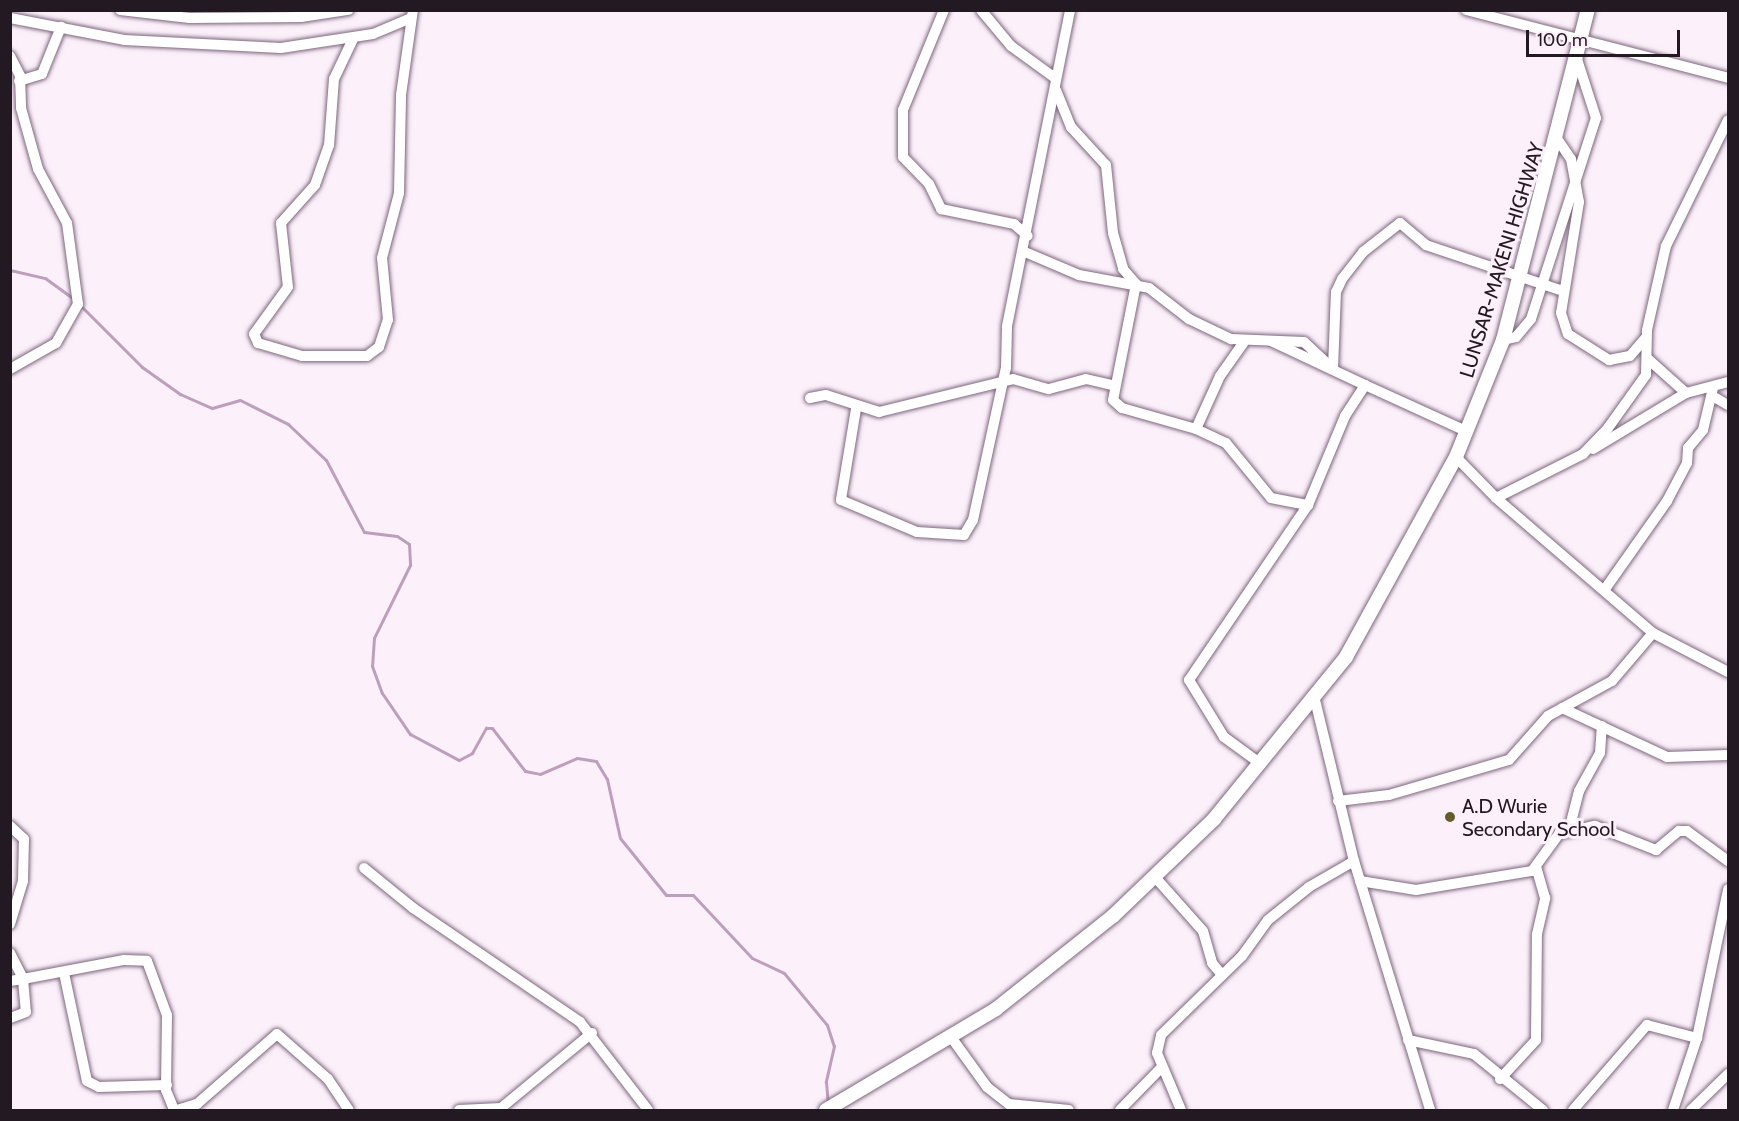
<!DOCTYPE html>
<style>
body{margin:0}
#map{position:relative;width:1739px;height:1121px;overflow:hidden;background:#fcf1fb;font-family:Cabin,sans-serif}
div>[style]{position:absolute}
.stream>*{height:3px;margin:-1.5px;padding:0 1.5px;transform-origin:1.5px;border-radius:1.5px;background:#be9ebd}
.roads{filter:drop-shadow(0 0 2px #7d657c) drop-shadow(0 0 2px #7d657c)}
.minor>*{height:10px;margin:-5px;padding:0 5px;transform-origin:5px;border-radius:5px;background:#fff}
.major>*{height:14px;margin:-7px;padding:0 7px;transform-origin:7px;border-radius:7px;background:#fff}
.dots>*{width:16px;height:16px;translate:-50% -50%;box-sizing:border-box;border:3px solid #fcf1fb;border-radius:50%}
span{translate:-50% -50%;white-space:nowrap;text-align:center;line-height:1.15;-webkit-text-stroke:6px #fcf1fb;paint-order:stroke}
.street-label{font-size:20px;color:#231923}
.poi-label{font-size:20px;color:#231923}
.left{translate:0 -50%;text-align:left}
.frame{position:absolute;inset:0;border:12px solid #231923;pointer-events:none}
.scale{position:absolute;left:1526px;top:30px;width:154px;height:27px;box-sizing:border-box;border:3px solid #231923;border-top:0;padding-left:8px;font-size:18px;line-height:21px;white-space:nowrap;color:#231923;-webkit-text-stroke:4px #fcf1fb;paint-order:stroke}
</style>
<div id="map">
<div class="stream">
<div style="left:10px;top:270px;width:36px;rotate:13deg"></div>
<div style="left:45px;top:278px;width:34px;rotate:36deg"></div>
<div style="left:80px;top:305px;width:88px;rotate:45deg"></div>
<div style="left:142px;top:367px;width:47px;rotate:35.4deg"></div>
<div style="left:180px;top:394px;width:35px;rotate:24deg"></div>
<div style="left:212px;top:408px;width:29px;rotate:-16deg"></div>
<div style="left:240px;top:400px;width:54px;rotate:26.6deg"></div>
<div style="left:288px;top:424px;width:52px;rotate:43.5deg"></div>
<div style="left:326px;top:460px;width:81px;rotate:62.2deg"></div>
<div style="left:364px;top:532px;width:33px;rotate:7deg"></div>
<div style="left:397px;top:536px;width:14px;rotate:34deg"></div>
<div style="left:409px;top:544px;width:21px;rotate:87deg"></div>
<div style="left:410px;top:565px;width:81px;rotate:116.3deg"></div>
<div style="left:374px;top:638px;width:28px;rotate:94deg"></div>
<div style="left:372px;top:666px;width:29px;rotate:70deg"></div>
<div style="left:382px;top:693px;width:50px;rotate:55.7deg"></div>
<div style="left:410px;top:734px;width:55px;rotate:28deg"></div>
<div style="left:459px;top:760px;width:15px;rotate:-28deg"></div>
<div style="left:472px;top:753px;width:29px;rotate:-61deg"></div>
<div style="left:486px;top:728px;width:6px"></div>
<div style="left:492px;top:728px;width:54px;rotate:52.5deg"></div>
<div style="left:525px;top:771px;width:15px;rotate:11deg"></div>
<div style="left:540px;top:774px;width:40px;rotate:-23.4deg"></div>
<div style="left:577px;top:758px;width:19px;rotate:9deg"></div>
<div style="left:596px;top:761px;width:21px;rotate:59deg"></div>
<div style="left:607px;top:779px;width:60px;rotate:77.6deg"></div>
<div style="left:620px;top:838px;width:73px;rotate:51.1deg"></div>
<div style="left:666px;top:895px;width:27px"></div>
<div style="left:693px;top:895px;width:86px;rotate:46.9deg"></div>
<div style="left:752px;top:958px;width:35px;rotate:25deg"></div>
<div style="left:784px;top:973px;width:67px;rotate:50.4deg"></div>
<div style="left:827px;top:1025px;width:22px;rotate:72deg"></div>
<div style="left:834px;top:1046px;width:37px;rotate:103deg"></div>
<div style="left:826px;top:1082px;width:22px;rotate:85deg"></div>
</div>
<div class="roads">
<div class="minor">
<div style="left:120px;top:10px;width:70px;rotate:6.5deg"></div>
<div style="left:190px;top:18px;width:111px;rotate:-0.5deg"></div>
<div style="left:301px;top:17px;width:48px;rotate:-8.5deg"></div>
<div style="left:944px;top:10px;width:108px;rotate:112.3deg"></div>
<div style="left:903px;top:110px;width:47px;rotate:90deg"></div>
<div style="left:903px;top:157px;width:37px;rotate:46deg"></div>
<div style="left:929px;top:184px;width:28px;rotate:64deg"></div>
<div style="left:941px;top:209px;width:75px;rotate:11.6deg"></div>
<div style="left:1014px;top:224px;width:18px;rotate:41deg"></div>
<div style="left:981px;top:10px;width:47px;rotate:50.2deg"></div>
<div style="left:1011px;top:46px;width:54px;rotate:36deg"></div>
<div style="left:1466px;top:10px;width:271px;rotate:14.5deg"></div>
<div style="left:10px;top:18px;width:116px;rotate:10.9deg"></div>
<div style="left:124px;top:40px;width:157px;rotate:2.9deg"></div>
<div style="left:281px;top:48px;width:93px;rotate:-8.7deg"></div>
<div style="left:373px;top:34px;width:41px;rotate:-22.8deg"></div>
<div style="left:353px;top:39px;width:44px;rotate:115.4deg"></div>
<div style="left:334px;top:79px;width:66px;rotate:94.3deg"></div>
<div style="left:329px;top:145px;width:42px;rotate:109.3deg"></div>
<div style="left:315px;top:185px;width:51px;rotate:131.8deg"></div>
<div style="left:281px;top:223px;width:64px;rotate:83.8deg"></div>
<div style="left:288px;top:287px;width:58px;rotate:125.9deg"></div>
<div style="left:254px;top:334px;width:10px;rotate:66deg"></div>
<div style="left:258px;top:343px;width:46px;rotate:16.5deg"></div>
<div style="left:302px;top:356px;width:65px"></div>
<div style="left:367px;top:356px;width:15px;rotate:-37deg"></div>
<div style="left:379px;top:347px;width:28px;rotate:-72deg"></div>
<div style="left:388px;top:320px;width:62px;rotate:-95.5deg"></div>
<div style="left:382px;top:258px;width:67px;rotate:-75.3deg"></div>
<div style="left:399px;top:193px;width:98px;rotate:-88.8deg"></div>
<div style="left:401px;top:95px;width:86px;rotate:-82deg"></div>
<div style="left:10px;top:56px;width:22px;rotate:63deg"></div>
<div style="left:20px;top:76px;width:32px;rotate:88deg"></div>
<div style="left:21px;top:108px;width:63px;rotate:74.4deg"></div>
<div style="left:38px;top:169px;width:61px;rotate:61.8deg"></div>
<div style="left:67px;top:223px;width:82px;rotate:82.3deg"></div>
<div style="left:78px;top:304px;width:45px;rotate:119.4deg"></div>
<div style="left:56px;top:343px;width:53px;rotate:150.5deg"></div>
<div style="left:19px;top:81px;width:24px;rotate:-17deg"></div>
<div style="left:42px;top:74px;width:51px;rotate:-68deg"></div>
<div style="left:1056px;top:90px;width:40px;rotate:68deg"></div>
<div style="left:1071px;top:127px;width:52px;rotate:47.4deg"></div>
<div style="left:1106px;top:165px;width:68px;rotate:84.1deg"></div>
<div style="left:1113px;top:233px;width:37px;rotate:74deg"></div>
<div style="left:1123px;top:269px;width:20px;rotate:49deg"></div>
<div style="left:1136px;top:284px;width:118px;rotate:101.2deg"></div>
<div style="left:1113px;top:400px;width:12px;rotate:42deg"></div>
<div style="left:1122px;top:408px;width:77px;rotate:15.8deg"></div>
<div style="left:1558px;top:140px;width:23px;rotate:56deg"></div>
<div style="left:1571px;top:159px;width:44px;rotate:79.5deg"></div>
<div style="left:1579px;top:202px;width:112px;rotate:99.2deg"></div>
<div style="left:1561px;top:313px;width:22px;rotate:72deg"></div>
<div style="left:1568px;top:334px;width:49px;rotate:32.4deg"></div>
<div style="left:1609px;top:360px;width:21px;rotate:-11deg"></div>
<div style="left:1630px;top:356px;width:23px;rotate:-49deg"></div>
<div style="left:1025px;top:252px;width:59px;rotate:23.1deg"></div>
<div style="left:1079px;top:275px;width:71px;rotate:10.5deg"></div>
<div style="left:1149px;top:288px;width:51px;rotate:37.8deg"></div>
<div style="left:1189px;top:319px;width:47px;rotate:25.5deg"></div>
<div style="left:1231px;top:339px;width:73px;rotate:2.4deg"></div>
<div style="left:1304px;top:342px;width:40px;rotate:43deg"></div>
<div style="left:1503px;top:340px;width:13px;rotate:-13deg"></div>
<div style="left:1516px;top:337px;width:23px;rotate:-50deg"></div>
<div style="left:1531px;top:319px;width:211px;rotate:-72.1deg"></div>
<div style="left:1596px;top:118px;width:62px;rotate:-107.9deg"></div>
<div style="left:1271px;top:341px;width:104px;rotate:25.1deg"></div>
<div style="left:1244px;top:342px;width:42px;rotate:125.2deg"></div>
<div style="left:1220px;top:376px;width:58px;rotate:114.4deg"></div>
<div style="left:1196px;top:429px;width:33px;rotate:25deg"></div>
<div style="left:1226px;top:443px;width:71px;rotate:50.7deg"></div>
<div style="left:1271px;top:498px;width:38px;rotate:11deg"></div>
<div style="left:1648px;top:359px;width:51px;rotate:41.8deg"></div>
<div style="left:1333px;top:369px;width:77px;rotate:-87.8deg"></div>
<div style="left:1336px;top:292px;width:14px;rotate:-65deg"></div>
<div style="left:1342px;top:279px;width:34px;rotate:-52deg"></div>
<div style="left:1363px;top:252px;width:47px;rotate:-38.1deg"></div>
<div style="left:1400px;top:223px;width:34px;rotate:40deg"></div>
<div style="left:1426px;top:245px;width:145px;rotate:18.6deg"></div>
<div style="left:1714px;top:397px;width:16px;rotate:30deg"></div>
<div style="left:810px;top:398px;width:16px;rotate:-11deg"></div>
<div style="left:826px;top:395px;width:56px;rotate:17.8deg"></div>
<div style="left:879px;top:412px;width:138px;rotate:-13.8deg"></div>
<div style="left:1013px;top:379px;width:37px;rotate:16deg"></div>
<div style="left:1049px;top:389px;width:38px;rotate:-15deg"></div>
<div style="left:1086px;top:379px;width:27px;rotate:13deg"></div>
<div style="left:856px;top:409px;width:92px;rotate:99.4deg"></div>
<div style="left:841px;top:500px;width:82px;rotate:22.8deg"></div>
<div style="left:917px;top:532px;width:47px;rotate:3.7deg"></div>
<div style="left:964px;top:535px;width:17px;rotate:-59deg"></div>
<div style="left:973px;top:520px;width:156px;rotate:-77.8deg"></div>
<div style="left:1006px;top:368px;width:42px;rotate:-88.6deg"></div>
<div style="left:1007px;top:326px;width:322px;rotate:-78.7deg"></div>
<div style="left:1593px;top:449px;width:109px;rotate:-31.1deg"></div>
<div style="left:1686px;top:393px;width:43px;rotate:-14.7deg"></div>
<div style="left:1456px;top:457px;width:57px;rotate:45.7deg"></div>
<div style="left:1496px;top:498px;width:97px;rotate:-26.8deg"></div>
<div style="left:1583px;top:454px;width:36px;rotate:-46deg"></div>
<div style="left:1608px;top:428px;width:65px;rotate:-54.4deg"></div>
<div style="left:1646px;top:375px;width:45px;rotate:-88.7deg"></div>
<div style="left:1647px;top:330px;width:86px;rotate:-77.3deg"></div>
<div style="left:1666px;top:246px;width:140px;rotate:-63.8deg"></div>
<div style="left:1496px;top:498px;width:207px;rotate:40.7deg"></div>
<div style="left:1653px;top:633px;width:85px;rotate:27.5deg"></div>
<div style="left:1605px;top:589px;width:108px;rotate:-54.8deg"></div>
<div style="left:1667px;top:501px;width:43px;rotate:-62.2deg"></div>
<div style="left:1687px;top:463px;width:15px;rotate:-86deg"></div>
<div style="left:1688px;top:448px;width:23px;rotate:-50deg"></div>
<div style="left:1703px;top:430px;width:43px;rotate:-76.6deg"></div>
<div style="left:1315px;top:700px;width:166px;rotate:76.4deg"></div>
<div style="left:1354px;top:861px;width:260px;rotate:73deg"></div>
<div style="left:1562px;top:708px;width:116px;rotate:25deg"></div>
<div style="left:1667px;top:757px;width:61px;rotate:-1.9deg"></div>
<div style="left:1261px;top:764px;width:46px;rotate:-143.9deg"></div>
<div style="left:1224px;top:737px;width:67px;rotate:-121.6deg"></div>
<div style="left:1189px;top:680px;width:212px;rotate:-55.8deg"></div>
<div style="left:1308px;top:505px;width:96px;rotate:-67.4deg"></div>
<div style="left:1345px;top:416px;width:37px;rotate:-57deg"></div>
<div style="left:1365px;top:385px;width:113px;rotate:24.5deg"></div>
<div style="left:1338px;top:801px;width:51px;rotate:-6.7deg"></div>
<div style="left:1389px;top:795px;width:125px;rotate:-16.3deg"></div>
<div style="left:1509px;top:760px;width:59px;rotate:-48.4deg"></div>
<div style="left:1548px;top:716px;width:73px;rotate:-28.7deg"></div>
<div style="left:1612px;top:681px;width:63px;rotate:-49.5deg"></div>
<div style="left:10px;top:826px;width:19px;rotate:43deg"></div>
<div style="left:24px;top:839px;width:42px;rotate:91.4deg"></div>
<div style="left:23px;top:881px;width:45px;rotate:106.8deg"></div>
<div style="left:1569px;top:830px;width:40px;rotate:-75.6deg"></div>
<div style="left:1579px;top:791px;width:43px;rotate:-61.1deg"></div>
<div style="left:1600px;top:753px;width:27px;rotate:-86deg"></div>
<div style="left:364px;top:868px;width:63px;rotate:39.2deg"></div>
<div style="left:413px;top:908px;width:202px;rotate:34.3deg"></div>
<div style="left:580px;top:1022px;width:111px;rotate:52.3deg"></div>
<div style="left:1155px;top:877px;width:72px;rotate:48.4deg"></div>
<div style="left:1203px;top:931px;width:33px;rotate:74deg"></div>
<div style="left:1212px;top:963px;width:16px;rotate:50deg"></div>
<div style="left:1360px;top:881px;width:57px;rotate:9.1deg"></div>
<div style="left:1416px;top:890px;width:118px;rotate:-9.3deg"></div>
<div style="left:1532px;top:871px;width:46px;rotate:-53.9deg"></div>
<div style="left:1559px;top:834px;width:37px;rotate:-13deg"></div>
<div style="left:1595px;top:826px;width:66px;rotate:21.5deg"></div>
<div style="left:1656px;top:850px;width:30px;rotate:-40deg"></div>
<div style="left:1679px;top:831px;width:8px"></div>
<div style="left:1687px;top:831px;width:51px;rotate:36.2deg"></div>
<div style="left:10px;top:953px;width:29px;rotate:63deg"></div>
<div style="left:23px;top:979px;width:103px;rotate:-10.7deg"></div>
<div style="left:124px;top:960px;width:23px;rotate:2deg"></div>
<div style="left:147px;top:961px;width:58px;rotate:69.7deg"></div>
<div style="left:167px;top:1015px;width:75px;rotate:90.8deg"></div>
<div style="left:166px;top:1090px;width:22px;rotate:68deg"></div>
<div style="left:64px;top:973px;width:110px;rotate:78deg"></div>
<div style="left:87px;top:1081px;width:13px;rotate:27deg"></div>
<div style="left:99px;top:1087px;width:68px;rotate:-1.7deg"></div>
<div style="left:10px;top:981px;width:13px;rotate:-9deg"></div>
<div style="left:23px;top:979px;width:33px;rotate:85deg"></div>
<div style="left:26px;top:1012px;width:17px;rotate:159deg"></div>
<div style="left:951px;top:1037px;width:62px;rotate:54.2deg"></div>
<div style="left:987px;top:1087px;width:28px;rotate:38deg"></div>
<div style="left:1009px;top:1104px;width:60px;rotate:5.7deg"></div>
<div style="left:1408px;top:1040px;width:67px;rotate:12deg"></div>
<div style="left:1474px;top:1054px;width:89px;rotate:39.1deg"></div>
<div style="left:1500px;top:1079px;width:53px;rotate:-47.3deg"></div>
<div style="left:1536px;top:1040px;width:106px;rotate:-89.5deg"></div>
<div style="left:1537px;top:934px;width:37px;rotate:-77deg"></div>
<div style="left:1545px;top:898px;width:32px;rotate:-106deg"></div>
<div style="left:177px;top:1110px;width:21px;rotate:-17deg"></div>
<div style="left:197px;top:1104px;width:106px;rotate:-41.2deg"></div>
<div style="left:277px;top:1034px;width:68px;rotate:41.4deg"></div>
<div style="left:328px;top:1079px;width:37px;rotate:56deg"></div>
<div style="left:459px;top:1110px;width:42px;rotate:-2.7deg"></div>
<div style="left:501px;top:1108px;width:118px;rotate:-39.5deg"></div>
<div style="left:1120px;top:1110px;width:59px;rotate:-45.7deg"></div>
<div style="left:1181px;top:1110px;width:62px;rotate:-112.8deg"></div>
<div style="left:1157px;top:1053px;width:18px;rotate:-77deg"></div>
<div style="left:1161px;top:1035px;width:113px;rotate:-44.3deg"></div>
<div style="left:1242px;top:956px;width:44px;rotate:-54.2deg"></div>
<div style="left:1268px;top:920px;width:53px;rotate:-38.8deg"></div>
<div style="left:1309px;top:887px;width:52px;rotate:-30deg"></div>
<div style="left:1573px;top:1110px;width:113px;rotate:-49deg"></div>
<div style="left:1647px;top:1025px;width:52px;rotate:14.6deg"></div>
<div style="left:1697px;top:1038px;width:152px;rotate:-78.2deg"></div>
<div style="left:1673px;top:1110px;width:76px;rotate:-71.6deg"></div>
<div style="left:1691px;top:1110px;width:52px;rotate:-44.2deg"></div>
</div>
<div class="major">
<div style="left:826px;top:1110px;width:198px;rotate:-30.7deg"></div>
<div style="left:996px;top:1009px;width:149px;rotate:-38.5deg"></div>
<div style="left:1113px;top:916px;width:140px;rotate:-43.8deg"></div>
<div style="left:1214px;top:819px;width:209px;rotate:-50.8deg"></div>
<div style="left:1346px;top:657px;width:228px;rotate:-61.2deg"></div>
<div style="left:1456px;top:457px;width:126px;rotate:-68.1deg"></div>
<div style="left:1503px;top:340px;width:341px;rotate:-75.6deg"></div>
</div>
</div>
<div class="dots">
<div style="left:1450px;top:817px;background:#645d29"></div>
</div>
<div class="street-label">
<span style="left:1502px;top:260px;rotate:-73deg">LUNSAR-MAKENI HIGHWAY</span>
</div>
<div class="poi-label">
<span class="left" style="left:1462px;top:818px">A.D Wurie<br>Secondary School</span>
</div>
<div class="frame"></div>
<div class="scale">100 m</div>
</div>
